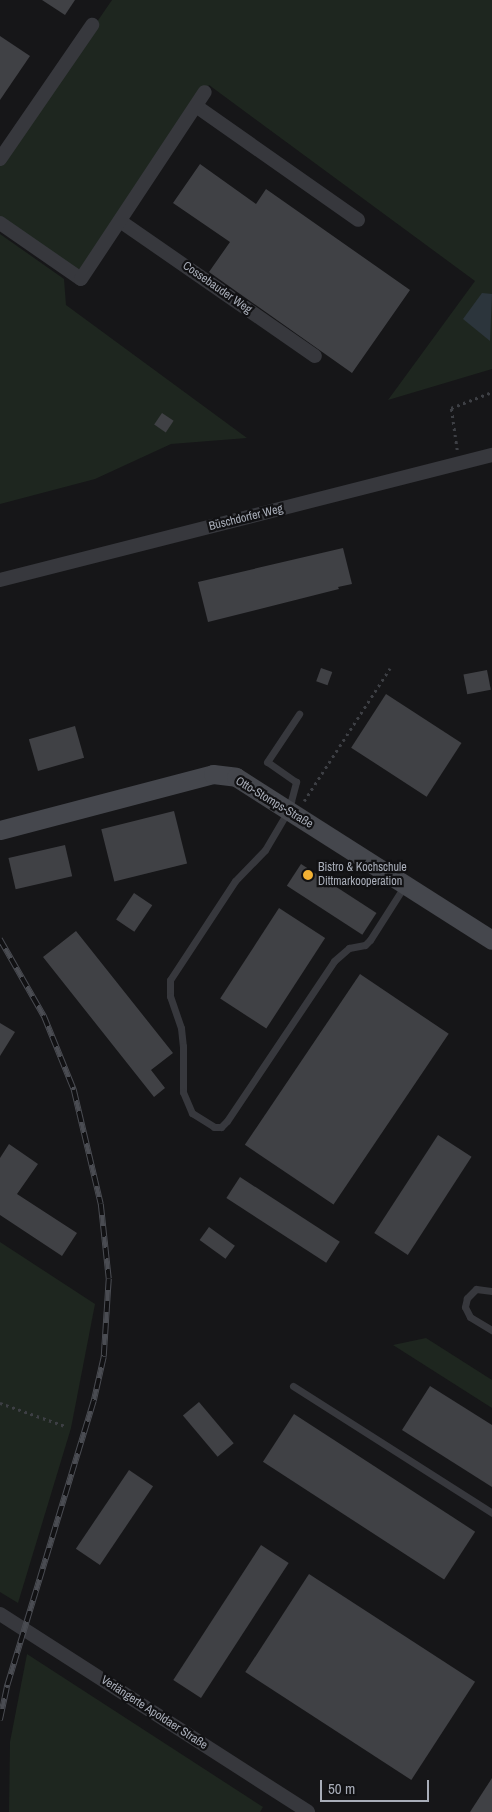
<!DOCTYPE html>
<meta charset="utf-8">
<style>
body{margin:0}
#map{position:relative;width:492px;height:1812px;overflow:hidden;background:#161618;font-family:"Archivo Narrow",sans-serif}
div>[style]{position:absolute}
.green>*{inset:0;background:#1e261f}
.water>*{inset:0;background:#2c353c}
.building>*{inset:0;background:#404145;transform-origin:0 0}
.path>*{height:2.5px;margin-top:-1.25px;transform-origin:0;background:repeating-linear-gradient(90deg,#3d3f44 0 2.5px,transparent 0 6.5px)}
.lane>*{height:7px;margin:-3.5px;padding:0 3.5px;transform-origin:3.5px;border-radius:3.5px;background:#37383d}
.street>*{height:14px;margin:-7px;padding:0 7px;transform-origin:7px;border-radius:7px;background:#37383d}
.secondary>*{height:19px;margin:-9.5px;padding:0 9.5px;transform-origin:9.5px;border-radius:9.5px;background:#45474d}
.rail>*{height:5.5px;margin-top:-2.75px;transform-origin:0;background:repeating-linear-gradient(90deg,#111113 0 11px,#4a4c52 0 22px);box-sizing:border-box;border-block:1px solid #4a4c52}
.dots>*{width:14px;height:14px;translate:-50% -50%;box-sizing:border-box;border:2px solid #111113;border-radius:50%}
span{translate:-50% -50%;white-space:nowrap;text-align:center;line-height:1.15;-webkit-text-stroke:4.5px #111113;paint-order:stroke}
.street-label{font-size:12px;color:#a8adb8}
.poi-label{font-size:12px;color:#a8adb8}
.left{translate:0 -50%;text-align:left}
.scale{position:absolute;left:320px;top:1780px;width:109px;height:22px;box-sizing:border-box;border:2px solid #a8adb8;border-top:0;padding-left:6px;font-size:15px;line-height:18px;white-space:nowrap;color:#a8adb8;-webkit-text-stroke:4px #111113;paint-order:stroke}
</style>
<div id="map">
<div class="green">
<div style="clip-path:polygon(112px 0,492px 0,492px 369px,388px 400px,475px 281px,209px 85px,81px 276px,0 221px,0 163px)"></div>
<div style="clip-path:polygon(0 234px,64px 279px,66px 305px,247px 438px,171px 444px,95px 479px,0 504px)"></div>
<div style="clip-path:polygon(0 1242px,95px 1304px,71px 1428px,18px 1603px,0 1592px)"></div>
<div style="clip-path:polygon(426px 1338px,492px 1380px,492px 1408px,393px 1345px)"></div>
<div style="clip-path:polygon(27px 1654px,263px 1807px,260px 1812px,9px 1812px,10px 1742px)"></div>
</div>
<div class="water">
<div style="clip-path:polygon(482px 293px,492px 294px,490px 341px,463px 319px)"></div>
</div>
<div class="building">
<div style="clip-path:polygon(42px 0,75px 0,65px 15px)"></div>
<div style="clip-path:polygon(0 36px,30px 56px,0 100px)"></div>
<div style="clip-path:polygon(200px 164px,256px 204px,266px 189px,410px 290px,352px 373px,209px 272px,230px 242px,173px 203px)"></div>
<div style="left:162px;top:413px;width:14px;height:14px;rotate:34deg"></div>
<div style="clip-path:polygon(343px 548px,352px 584px,338px 587px,339px 589px,208px 622px,198px 582px)"></div>
<div style="left:321px;top:668px;width:12px;height:14px;rotate:20deg"></div>
<div style="left:487px;top:670px;width:20px;height:24px;rotate:79deg"></div>
<div style="left:386px;top:694px;width:90px;height:64px;rotate:33deg"></div>
<div style="left:75px;top:726px;width:33px;height:48px;rotate:74deg"></div>
<div style="left:174px;top:811px;width:54px;height:75px;rotate:76deg"></div>
<div style="left:65px;top:845px;width:32px;height:58px;rotate:77deg"></div>
<div style="left:301px;top:864px;width:90px;height:26px;rotate:33deg"></div>
<div style="left:134px;top:893px;width:22px;height:32px;rotate:34deg"></div>
<div style="left:279px;top:908px;width:55px;height:108px;rotate:33deg"></div>
<div style="clip-path:polygon(76px 931px,173px 1053px,151px 1070px,165px 1088px,154px 1097px,43px 957px)"></div>
<div style="left:360px;top:974px;width:107px;height:206px;rotate:34deg"></div>
<div style="clip-path:polygon(0 1023px,15px 1032px,0 1056px)"></div>
<div style="left:438px;top:1135px;width:40px;height:117px;rotate:33deg"></div>
<div style="clip-path:polygon(9px 1144px,38px 1164px,17px 1194px,77px 1233px,62px 1256px,0 1215px,0 1158px)"></div>
<div style="left:240px;top:1177px;width:119px;height:25px;rotate:33deg"></div>
<div style="left:209px;top:1227px;width:32px;height:16px;rotate:36deg"></div>
<div style="clip-path:polygon(430px 1386px,492px 1425px,492px 1487px,402px 1430px)"></div>
<div style="left:199px;top:1402px;width:54px;height:21px;rotate:50deg"></div>
<div style="left:294px;top:1414px;width:216px;height:57px;rotate:33deg"></div>
<div style="left:129px;top:1470px;width:29px;height:95px;rotate:34deg"></div>
<div style="left:261px;top:1545px;width:33px;height:161px;rotate:33deg"></div>
<div style="left:309px;top:1574px;width:198px;height:117px;rotate:33deg"></div>
<div style="clip-path:polygon(492px 1778px,492px 1812px,470px 1812px)"></div>
</div>
<div class="path">
<div style="left:457px;top:450px;width:42px;rotate:-98.1deg"></div>
<div style="left:451px;top:408px;width:44px;rotate:-21.3deg"></div>
<div style="left:304px;top:801px;width:158px;rotate:-57.1deg"></div>
<div style="left:0;top:1403px;width:69px;rotate:19.5deg"></div>
</div>
<div class="lane">
<div style="left:284px;top:808px;width:10px;rotate:-45deg"></div>
<div style="left:291px;top:801px;width:20px;rotate:-75deg"></div>
<div style="left:296px;top:782px;width:35px;rotate:-145deg"></div>
<div style="left:267px;top:762px;width:58px;rotate:-56.3deg"></div>
<div style="left:288px;top:811px;width:45px;rotate:120.5deg"></div>
<div style="left:265px;top:850px;width:43px;rotate:134.1deg"></div>
<div style="left:235px;top:881px;width:118px;rotate:123.3deg"></div>
<div style="left:170px;top:980px;width:16px;rotate:90deg"></div>
<div style="left:170px;top:996px;width:34px;rotate:71deg"></div>
<div style="left:181px;top:1028px;width:18px;rotate:84deg"></div>
<div style="left:183px;top:1046px;width:46px;rotate:90deg"></div>
<div style="left:183px;top:1092px;width:23px;rotate:67deg"></div>
<div style="left:192px;top:1113px;width:26px;rotate:32deg"></div>
<div style="left:214px;top:1127px;width:7px"></div>
<div style="left:221px;top:1127px;width:8px;rotate:-45deg"></div>
<div style="left:227px;top:1121px;width:192px;rotate:-56.2deg"></div>
<div style="left:334px;top:961px;width:20px;rotate:-41deg"></div>
<div style="left:349px;top:948px;width:16px;rotate:-11deg"></div>
<div style="left:365px;top:945px;width:7px;rotate:-45deg"></div>
<div style="left:370px;top:940px;width:65px;rotate:-57.5deg"></div>
<div style="left:492px;top:1291px;width:16px;rotate:-173deg"></div>
<div style="left:476px;top:1289px;width:13px;rotate:135deg"></div>
<div style="left:467px;top:1298px;width:9px;rotate:103deg"></div>
<div style="left:465px;top:1307px;width:11px;rotate:63deg"></div>
<div style="left:470px;top:1317px;width:26px;rotate:31deg"></div>
<div style="left:293px;top:1386px;width:236px;rotate:32.5deg"></div>
</div>
<div class="street">
<div style="left:196px;top:106px;width:198px;rotate:35.1deg"></div>
<div style="left:0;top:159px;width:163px;rotate:-55.5deg"></div>
<div style="left:120px;top:221px;width:237px;rotate:34.7deg"></div>
<div style="left:0;top:223px;width:98px;rotate:34.7deg"></div>
<div style="left:81px;top:279px;width:224px;rotate:-56.5deg"></div>
<div style="left:0;top:580px;width:508px;rotate:-14.26deg"></div>
<div style="left:0;top:1614px;width:366px;rotate:32.7deg"></div>
</div>
<div class="secondary">
<div style="left:0;top:830px;width:220px;rotate:-14.7deg"></div>
<div style="left:213px;top:774px;width:23px;rotate:7deg"></div>
<div style="left:236px;top:777px;width:303px;rotate:32.5deg"></div>
</div>
<div class="rail">
<div style="left:0;top:939px;width:89px;rotate:60.3deg"></div>
<div style="left:44px;top:1016px;width:80px;rotate:67.9deg"></div>
<div style="left:74px;top:1090px;width:117px;rotate:76.7deg"></div>
<div style="left:101px;top:1204px;width:75px;rotate:83.9deg"></div>
<div style="left:109px;top:1279px;width:78px;rotate:93.7deg"></div>
<div style="left:104px;top:1357px;width:45px;rotate:102.8deg"></div>
<div style="left:94px;top:1401px;width:300px;rotate:106.9deg"></div>
<div style="left:7px;top:1688px;width:33px;rotate:102deg"></div>
</div>
<div class="dots">
<div style="left:308px;top:875px;background:#f2b134"></div>
</div>
<div class="street-label">
<span style="left:217px;top:288px;rotate:35deg">Cossebauder Weg</span>
<span style="left:246px;top:518px;rotate:-14deg">Büschdorfer Weg</span>
<span style="left:274px;top:803px;rotate:31deg">Otto-Stomps-Straße</span>
<span style="left:154px;top:1713px;rotate:33deg">Verlängerte Apoldaer Straße</span>
</div>
<div class="poi-label">
<span class="left" style="left:318px;top:875px">Bistro &amp; Kochschule<br>Dittmarkooperation</span>
</div>
<div class="scale">50 m</div>
</div>
